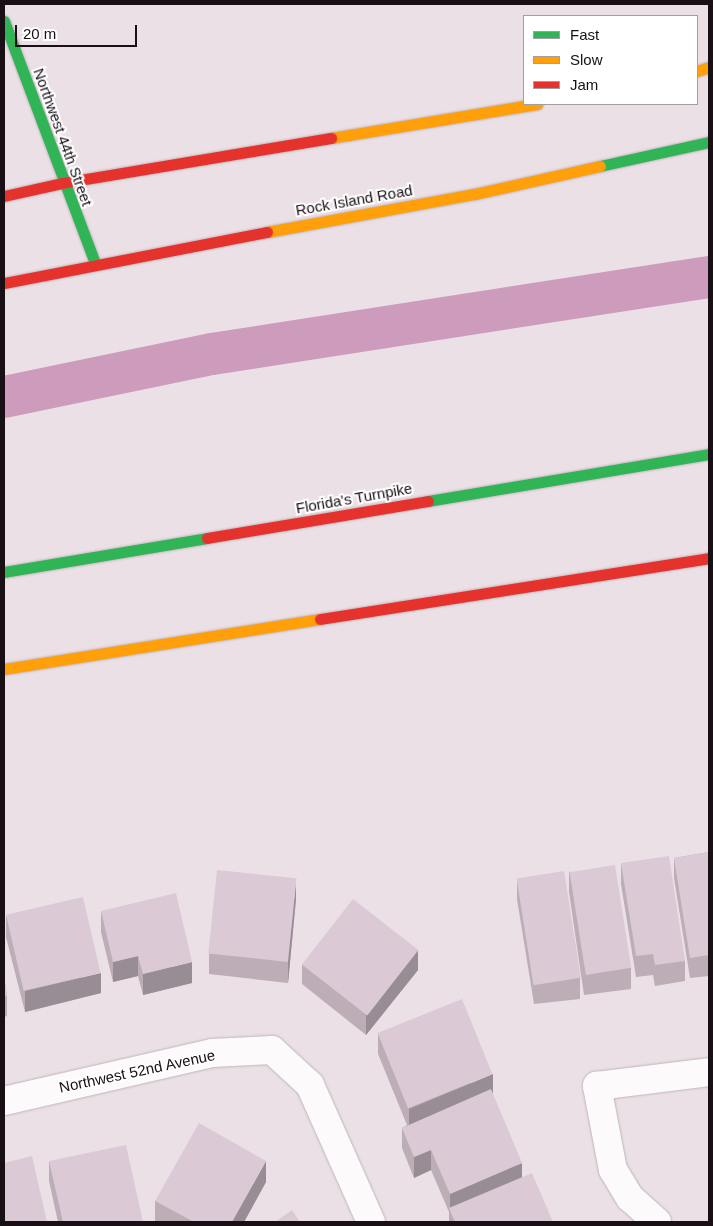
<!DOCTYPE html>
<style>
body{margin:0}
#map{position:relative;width:713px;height:1226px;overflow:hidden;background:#ece0e7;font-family:Helvetica,sans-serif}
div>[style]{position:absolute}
.canal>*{height:42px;margin:-21px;padding:0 21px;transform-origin:21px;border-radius:21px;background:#cd9bbc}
.roads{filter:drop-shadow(0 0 1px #beb5ba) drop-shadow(0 0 1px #beb5ba)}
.street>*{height:28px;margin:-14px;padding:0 14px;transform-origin:14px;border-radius:14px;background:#fcfafb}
.fast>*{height:11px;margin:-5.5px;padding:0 5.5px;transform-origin:5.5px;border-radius:5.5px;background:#30b455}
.slow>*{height:11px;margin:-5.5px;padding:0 5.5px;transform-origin:5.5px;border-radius:5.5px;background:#ff9f0a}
.jam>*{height:11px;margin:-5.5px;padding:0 5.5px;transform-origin:5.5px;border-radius:5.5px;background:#e5322d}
.wall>*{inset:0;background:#bcadb7}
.shaded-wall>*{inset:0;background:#998d95}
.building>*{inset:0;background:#dbc9d5;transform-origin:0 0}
span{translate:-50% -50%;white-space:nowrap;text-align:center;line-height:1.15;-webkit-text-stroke:4px #fff;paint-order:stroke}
.street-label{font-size:15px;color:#181015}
.frame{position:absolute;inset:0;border:5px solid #181015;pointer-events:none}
.legend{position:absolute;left:523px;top:15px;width:175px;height:90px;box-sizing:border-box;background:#fff;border:1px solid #a39fa1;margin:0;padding:6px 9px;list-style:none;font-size:15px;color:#181015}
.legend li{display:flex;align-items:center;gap:10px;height:25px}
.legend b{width:25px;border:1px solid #a39fa1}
.scale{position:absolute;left:15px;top:25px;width:122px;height:22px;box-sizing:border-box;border:2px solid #181015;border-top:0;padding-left:6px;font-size:15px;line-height:18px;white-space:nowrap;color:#181015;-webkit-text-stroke:4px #fff;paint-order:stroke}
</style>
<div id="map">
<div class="canal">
<div style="left:4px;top:397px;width:212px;rotate:-11.7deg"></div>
<div style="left:212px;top:354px;width:503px;rotate:-8.81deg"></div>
</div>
<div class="roads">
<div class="street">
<div style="left:4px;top:1101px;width:213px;rotate:-13deg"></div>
<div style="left:212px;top:1053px;width:60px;rotate:-2.9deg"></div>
<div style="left:272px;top:1050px;width:52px;rotate:42.6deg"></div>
<div style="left:310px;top:1085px;width:150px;rotate:66deg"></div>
<div style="left:657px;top:1222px;width:36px;rotate:-138deg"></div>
<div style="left:630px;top:1198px;width:33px;rotate:-121deg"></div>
<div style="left:613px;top:1170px;width:86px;rotate:-100.8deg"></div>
<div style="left:597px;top:1086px;width:113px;rotate:-7.1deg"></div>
</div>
<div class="fast">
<div style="left:4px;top:21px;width:259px;rotate:69.4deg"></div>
<div style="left:600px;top:166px;width:112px;rotate:-12.4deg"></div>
<div style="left:428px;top:501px;width:285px;rotate:-9.5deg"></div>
<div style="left:4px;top:572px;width:206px;rotate:-9.5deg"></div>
</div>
<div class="slow">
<div style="left:697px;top:71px;width:13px;rotate:-18deg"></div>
<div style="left:331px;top:138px;width:209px;rotate:-9.4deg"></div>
<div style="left:267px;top:232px;width:211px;rotate:-10.4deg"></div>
<div style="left:475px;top:194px;width:128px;rotate:-12.6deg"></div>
<div style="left:4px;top:669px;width:320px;rotate:-9deg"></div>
</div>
<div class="jam">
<div style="left:4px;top:196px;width:59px;rotate:-12.6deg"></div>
<div style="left:62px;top:183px;width:273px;rotate:-9.5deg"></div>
<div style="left:4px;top:283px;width:268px;rotate:-11deg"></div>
<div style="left:207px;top:538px;width:224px;rotate:-9.5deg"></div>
<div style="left:320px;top:619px;width:394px;rotate:-8.9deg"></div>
</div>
</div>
<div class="wall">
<div style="clip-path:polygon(709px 852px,709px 976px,690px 978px,674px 878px,674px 858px)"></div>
<div style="clip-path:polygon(621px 863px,685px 961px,685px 981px,655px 986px,653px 975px,636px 977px,621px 884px)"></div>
<div style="clip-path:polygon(569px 871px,631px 968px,631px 989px,584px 995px,569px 892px)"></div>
<div style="clip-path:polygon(517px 878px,580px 978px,580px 999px,534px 1004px,517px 899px)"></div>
<div style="clip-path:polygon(296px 899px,288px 983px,209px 974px,209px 954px)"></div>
<div style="clip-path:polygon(101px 911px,192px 983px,143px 995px,138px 976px,113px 982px,101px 932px)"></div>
<div style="clip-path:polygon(6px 916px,101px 993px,25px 1012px,6px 937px)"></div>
<div style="clip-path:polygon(302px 964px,418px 970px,366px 1035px,302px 984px)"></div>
<div style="clip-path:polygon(4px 976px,7px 996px,7px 1016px,4px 1017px)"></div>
<div style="clip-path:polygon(378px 1034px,493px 1095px,522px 1177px,553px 1222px,449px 1222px,449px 1212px,431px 1170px,414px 1178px,402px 1148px,402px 1128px,407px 1125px,378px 1054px)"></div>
<div style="clip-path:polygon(49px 1161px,143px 1222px,58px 1222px,49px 1181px)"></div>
<div style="clip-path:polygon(266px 1182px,244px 1222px,157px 1222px,155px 1221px,155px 1201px)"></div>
</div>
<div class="shaded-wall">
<div style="clip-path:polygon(296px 879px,296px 899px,288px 983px,288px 962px)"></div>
<div style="clip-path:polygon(418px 950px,418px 970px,366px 1035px,366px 1015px)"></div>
<div style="clip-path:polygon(138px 956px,138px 976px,113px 982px,113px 962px)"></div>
<div style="clip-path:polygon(192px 962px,192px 983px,143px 995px,143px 974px)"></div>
<div style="clip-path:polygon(101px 973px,101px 993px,25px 1012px,25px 991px)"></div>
<div style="clip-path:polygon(493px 1074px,493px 1095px,409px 1130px,409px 1109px)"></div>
<div style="clip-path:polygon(431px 1150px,431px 1170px,414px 1178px,414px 1157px)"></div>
<div style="clip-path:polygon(266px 1161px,266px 1182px,244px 1222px,232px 1222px)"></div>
<div style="clip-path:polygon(522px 1163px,522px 1184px,450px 1211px,450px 1194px)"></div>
</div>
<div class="building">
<div style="clip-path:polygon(709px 852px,709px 955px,690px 958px,674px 858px)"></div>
<div style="clip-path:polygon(669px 856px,685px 961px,655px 965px,653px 954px,636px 956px,621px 863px)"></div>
<div style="left:615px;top:865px;width:104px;height:46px;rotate:81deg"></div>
<div style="left:217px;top:870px;width:80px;height:84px;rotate:6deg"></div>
<div style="left:564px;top:871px;width:108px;height:48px;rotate:81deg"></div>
<div style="clip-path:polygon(176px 893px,192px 962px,143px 974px,138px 956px,113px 962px,101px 911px)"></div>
<div style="left:83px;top:897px;width:78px;height:79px;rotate:77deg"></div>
<div style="left:353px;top:899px;width:83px;height:83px;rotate:38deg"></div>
<div style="clip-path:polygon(4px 976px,7px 996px,4px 996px)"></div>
<div style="left:462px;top:999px;width:81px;height:91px;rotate:68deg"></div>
<div style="clip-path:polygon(491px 1089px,522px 1163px,450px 1194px,431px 1150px,414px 1157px,402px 1128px)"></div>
<div style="clip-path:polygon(199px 1123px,266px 1161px,232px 1222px,194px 1222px,155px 1201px)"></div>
<div style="clip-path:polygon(126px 1145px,143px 1222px,63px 1222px,49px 1161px)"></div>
<div style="clip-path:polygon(32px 1156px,47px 1222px,4px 1222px,4px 1163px)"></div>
<div style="clip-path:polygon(532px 1173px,553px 1222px,455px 1222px,449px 1208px)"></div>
<div style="clip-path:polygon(292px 1210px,300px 1222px,275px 1222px)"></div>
</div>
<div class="street-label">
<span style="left:63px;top:137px;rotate:70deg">Northwest 44th Street</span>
<span style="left:354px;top:200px;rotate:-10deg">Rock Island Road</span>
<span style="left:354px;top:498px;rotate:-10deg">Florida's Turnpike</span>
<span style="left:137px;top:1071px;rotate:-12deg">Northwest 52nd Avenue</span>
</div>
<div class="frame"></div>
<ul class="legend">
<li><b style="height:6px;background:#30b455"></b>Fast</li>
<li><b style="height:6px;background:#ff9f0a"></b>Slow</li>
<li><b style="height:6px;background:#e5322d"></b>Jam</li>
</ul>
<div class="scale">20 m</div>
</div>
